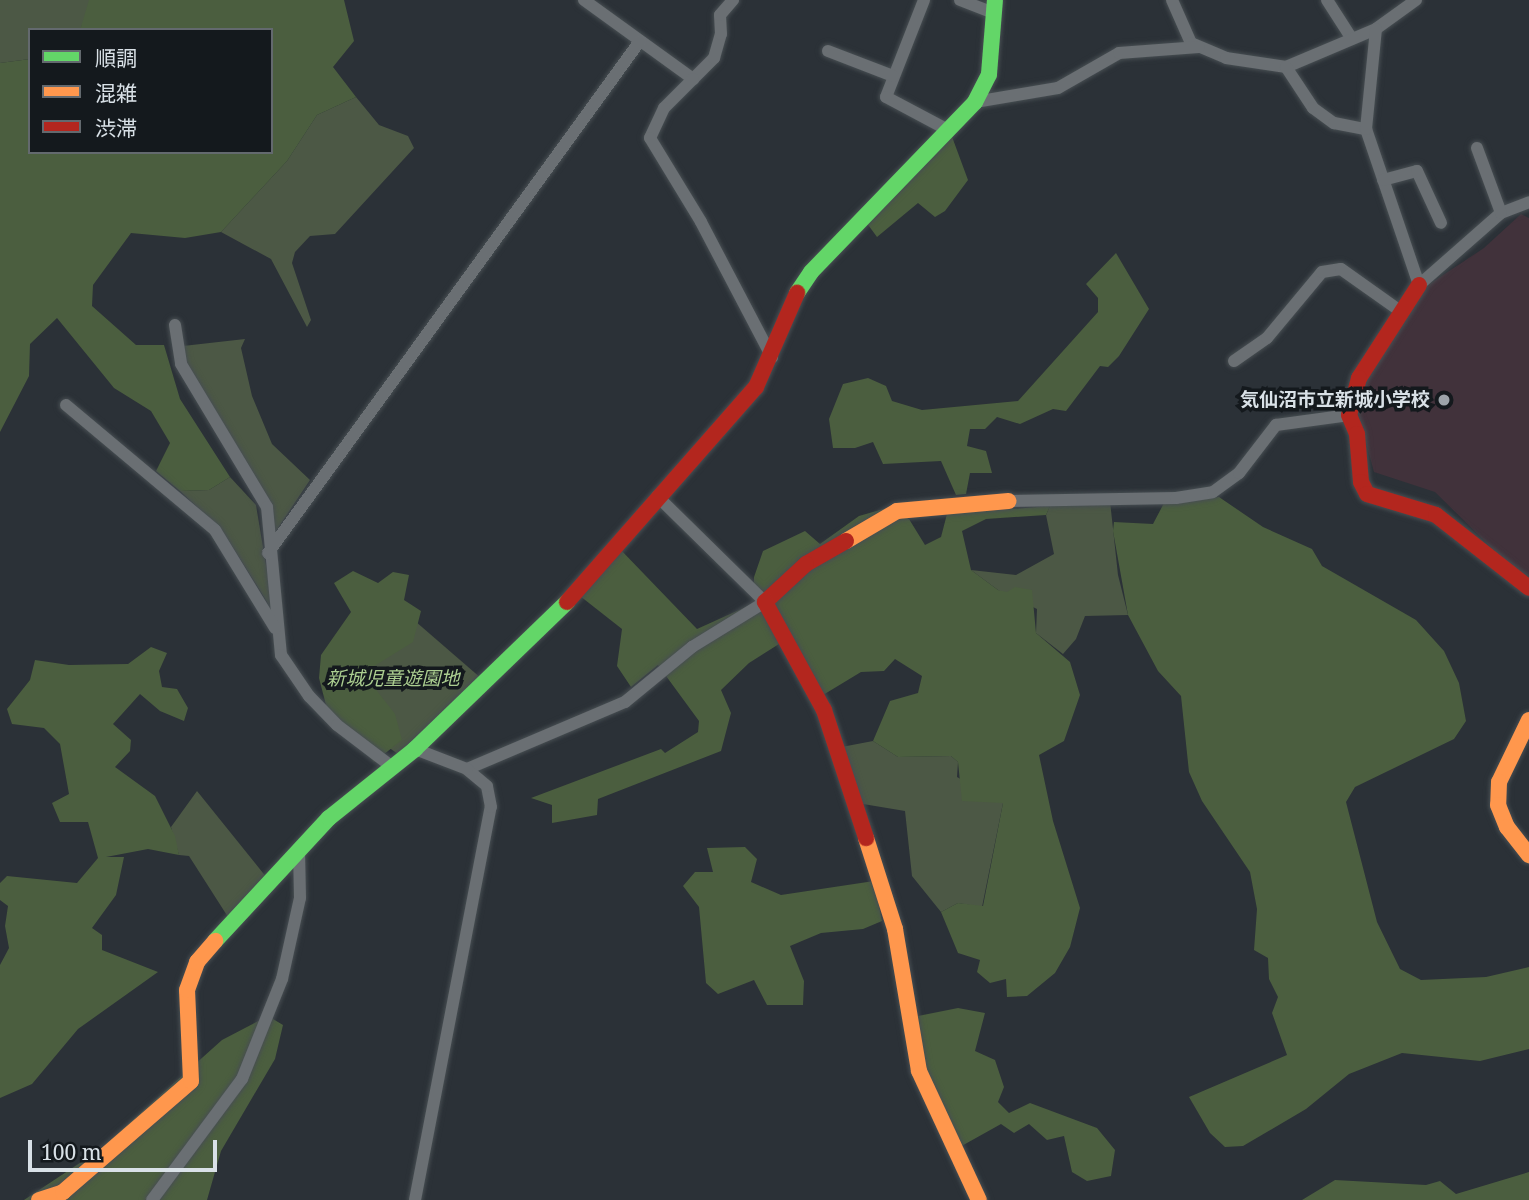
<!DOCTYPE html>
<meta charset="utf-8">
<style>
body{margin:0}
#map{position:relative;width:1529px;height:1200px;overflow:hidden;background:#2b3137;font-family:"Noto Serif","Noto Sans JP",serif}
div>[style]{position:absolute}
.education>*{inset:0;background:#41323b}
.green>*{inset:0;background:#4c5845}
.forest>*{inset:0;background:#4b5e3f}
.roads{filter:drop-shadow(0 0 2px #474e52) drop-shadow(0 0 2px #474e52)}
.street>*{height:12px;margin:-6px;padding:0 6px;transform-origin:6px;border-radius:6px;background:#6a6f73}
.fast>*{height:16px;margin:-8px;padding:0 8px;transform-origin:8px;border-radius:8px;background:#63d668}
.slow>*{height:16px;margin:-8px;padding:0 8px;transform-origin:8px;border-radius:8px;background:#ff974d}
.jam>*{height:16px;margin:-8px;padding:0 8px;transform-origin:8px;border-radius:8px;background:#b3261e}
.dots>*{width:19px;height:19px;translate:-50% -50%;box-sizing:border-box;border:4px solid #14191d;border-radius:50%}
span{translate:-50% -50%;white-space:nowrap;text-align:center;line-height:1.15;-webkit-text-stroke:7px #14191d;paint-order:stroke}
.poi-label{font-size:19px;color:#d9e1e7;font-weight:700}
.right{translate:-100% -50%;text-align:right}
.park-label{font-size:19px;color:#abce90;font-style:italic}
.legend{position:absolute;left:28px;top:28px;width:245px;height:126px;box-sizing:border-box;background:#14191d;border:2px solid #63696e;margin:0;padding:9px 12px;list-style:none;font-size:21px;color:#d9e1e7}
.legend li{display:flex;align-items:center;gap:14px;height:35px}
.legend b{width:35px;border:2px solid #63696e}
.scale{position:absolute;left:28px;top:1140px;width:189px;height:32px;box-sizing:border-box;border:4px solid #d9e1e7;border-top:0;padding-left:9px;font-size:21px;line-height:24px;white-space:nowrap;color:#d9e1e7;-webkit-text-stroke:5px #14191d;paint-order:stroke}
</style>
<div id="map">
<div class="education">
<div style="clip-path:polygon(1521px 214px,1529px 218px,1529px 577px,1505px 561px,1435px 492px,1374px 472px,1358px 413px,1362px 386px,1390px 331px,1428px 285px,1484px 248px)"></div>
</div>
<div class="green">
<div style="clip-path:polygon(0 0,89px 0,91px 3px,80px 30px,30px 30px,30px 59px,0 63px)"></div>
<div style="clip-path:polygon(356px 97px,379px 125px,408px 136px,414px 148px,335px 234px,310px 236px,295px 252px,292px 263px,311px 320px,307px 327px,271px 259px,221px 232px,287px 161px,317px 115px)"></div>
<div style="clip-path:polygon(245px 339px,241px 348px,252px 396px,272px 444px,310px 480px,274px 534px,270px 505px,187px 364px,183px 346px)"></div>
<div style="clip-path:polygon(230px 477px,256px 505px,274px 613px,222px 530px,180px 491px,209px 490px)"></div>
<div style="clip-path:polygon(1110px 501px,1118px 575px,1128px 615px,1085px 616px,1076px 639px,1063px 654px,1036px 633px,1037px 609px,998px 590px,971px 570px,1016px 575px,1054px 554px,1046px 515px,1050px 506px)"></div>
<div style="clip-path:polygon(415px 621px,482px 679px,398px 754px,354px 723px,331px 671px)"></div>
<div style="clip-path:polygon(873px 741px,898px 757px,951px 756px,958px 762px,957px 777px,1003px 803px,982px 907px,958px 903px,941px 912px,912px 876px,905px 811px,863px 804px,831px 749px)"></div>
<div style="clip-path:polygon(197px 791px,267px 878px,228px 917px,189px 856px,179px 855px,171px 827px)"></div>
</div>
<div class="forest">
<div style="clip-path:polygon(89px 0,344px 0,354px 41px,333px 67px,356px 97px,317px 115px,287px 161px,221px 232px,185px 238px,131px 233px,93px 285px,92px 306px,136px 345px,164px 345px,180px 399px,230px 477px,209px 490px,180px 491px,156px 471px,170px 443px,151px 411px,114px 388px,57px 318px,30px 344px,29px 376px,0 432px,0 63px,30px 59px,30px 152px,271px 152px,271px 30px,80px 30px)"></div>
<div style="clip-path:polygon(951px 134px,968px 180px,945px 211px,935px 217px,918px 203px,877px 237px,866px 222px)"></div>
<div style="clip-path:polygon(1116px 253px,1149px 309px,1119px 356px,1108px 367px,1100px 366px,1066px 411px,1053px 409px,1020px 424px,997px 417px,985px 429px,970px 429px,967px 446px,986px 451px,992px 473px,970px 473px,966px 494px,956px 495px,941px 461px,883px 464px,873px 442px,855px 448px,833px 448px,829px 419px,843px 384px,868px 378px,886px 386px,892px 401px,922px 410px,1018px 401px,1098px 312px,1098px 298px,1086px 284px)"></div>
<div style="clip-path:polygon(1219px 497px,1263px 527px,1312px 549px,1322px 566px,1416px 620px,1444px 651px,1459px 683px,1466px 721px,1454px 739px,1355px 787px,1346px 802px,1377px 922px,1400px 969px,1421px 980px,1486px 977px,1529px 967px,1529px 1049px,1480px 1061px,1402px 1053px,1349px 1074px,1306px 1109px,1243px 1146px,1225px 1147px,1210px 1133px,1189px 1097px,1287px 1055px,1272px 1013px,1278px 997px,1269px 979px,1268px 958px,1254px 950px,1257px 909px,1250px 872px,1202px 801px,1189px 772px,1181px 696px,1158px 671px,1128px 615px,1113px 531px,1114px 522px,1153px 524px,1164px 503px)"></div>
<div style="clip-path:polygon(1050px 506px,1046px 515px,986px 519px,962px 531px,971px 570px,998px 590px,1007px 592px,1015px 587px,1032px 590px,1036px 633px,1070px 662px,1080px 695px,1064px 741px,1039px 755px,1053px 821px,1080px 908px,1070px 947px,1055px 973px,1027px 996px,1007px 997px,1006px 979px,990px 983px,977px 972px,980px 960px,958px 953px,941px 912px,958px 903px,983px 906px,1003px 803px,962px 801px,958px 762px,951px 756px,898px 757px,873px 741px,890px 701px,918px 693px,922px 676px,895px 659px,884px 671px,861px 672px,823px 695px,754px 585px,754px 577px,763px 551px,805px 531px,820px 544px,859px 516px,887px 508px,909px 519px,925px 545px,941px 537px,947px 514px)"></div>
<div style="clip-path:polygon(619px 548px,697px 629px,759px 601px,779px 644px,749px 663px,721px 690px,731px 713px,721px 751px,598px 799px,597px 815px,552px 823px,552px 805px,531px 798px,661px 749px,665px 753px,698px 732px,699px 721px,658px 665px,631px 687px,617px 666px,622px 629px,580px 596px)"></div>
<div style="clip-path:polygon(353px 571px,378px 583px,393px 572px,409px 575px,404px 600px,421px 611px,413px 642px,363px 673px,395px 714px,402px 740px,374px 762px,327px 709px,319px 678px,321px 655px,351px 612px,334px 583px)"></div>
<div style="clip-path:polygon(151px 647px,167px 653px,159px 671px,162px 687px,177px 689px,188px 708px,184px 721px,160px 711px,140px 694px,113px 724px,131px 740px,130px 751px,115px 767px,155px 796px,175px 836px,179px 855px,148px 849px,106px 857px,124px 857px,116px 895px,92px 928px,102px 935px,102px 950px,158px 972px,78px 1029px,32px 1084px,0 1098px,0 965px,9px 948px,5px 926px,8px 906px,0 900px,0 883px,7px 876px,77px 883px,98px 858px,88px 822px,60px 822px,52px 803px,69px 794px,60px 744px,44px 728px,12px 724px,7px 709px,30px 680px,35px 660px,69px 665px,128px 664px)"></div>
<div style="clip-path:polygon(745px 847px,757px 859px,751px 882px,781px 895px,874px 881px,882px 921px,863px 929px,821px 933px,790px 946px,804px 981px,803px 1005px,767px 1005px,754px 980px,718px 994px,706px 983px,699px 907px,683px 886px,695px 872px,713px 872px,707px 848px)"></div>
<div style="clip-path:polygon(958px 1008px,985px 1013px,975px 1051px,995px 1060px,1004px 1087px,998px 1102px,1009px 1113px,1030px 1103px,1097px 1128px,1115px 1150px,1111px 1176px,1087px 1181px,1072px 1172px,1064px 1136px,1047px 1140px,1029px 1124px,1014px 1133px,1001px 1124px,958px 1148px,922px 1064px,918px 1016px)"></div>
<div style="clip-path:polygon(268px 1016px,283px 1025px,275px 1059px,221px 1151px,207px 1200px,24px 1200px,98px 1151px,222px 1040px)"></div>
<div style="clip-path:polygon(1529px 1172px,1529px 1200px,1302px 1200px,1335px 1180px,1426px 1185px,1440px 1181px,1456px 1194px)"></div>
</div>
<div class="roads">
<div class="street">
<div style="left:584px;top:0;width:135px;rotate:35.9deg"></div>
<div style="left:693px;top:79px;width:30px;rotate:-45deg"></div>
<div style="left:714px;top:58px;width:25px;rotate:-74deg"></div>
<div style="left:721px;top:34px;width:19px;rotate:-93deg"></div>
<div style="left:720px;top:15px;width:20px;rotate:-49deg"></div>
<div style="left:924px;top:0;width:104px;rotate:111.4deg"></div>
<div style="left:886px;top:97px;width:70px;rotate:28deg"></div>
<div style="left:960px;top:0;width:33px;rotate:21deg"></div>
<div style="left:1172px;top:0;width:47px;rotate:66.2deg"></div>
<div style="left:1191px;top:43px;width:38px;rotate:23deg"></div>
<div style="left:1226px;top:58px;width:61px;rotate:8.5deg"></div>
<div style="left:1327px;top:0;width:46px;rotate:57.3deg"></div>
<div style="left:1416px;top:0;width:49px;rotate:144.1deg"></div>
<div style="left:1376px;top:29px;width:98px;rotate:157.1deg"></div>
<div style="left:1286px;top:67px;width:49px;rotate:56.6deg"></div>
<div style="left:1313px;top:108px;width:26px;rotate:36deg"></div>
<div style="left:1334px;top:123px;width:33px;rotate:11deg"></div>
<div style="left:1366px;top:129px;width:165px;rotate:71.2deg"></div>
<div style="left:1419px;top:285px;width:109px;rotate:-41.3deg"></div>
<div style="left:1501px;top:213px;width:30px;rotate:-21deg"></div>
<div style="left:828px;top:51px;width:70px;rotate:21deg"></div>
<div style="left:693px;top:79px;width:41px;rotate:135deg"></div>
<div style="left:664px;top:108px;width:33px;rotate:115deg"></div>
<div style="left:650px;top:138px;width:98px;rotate:58.7deg"></div>
<div style="left:701px;top:222px;width:153px;rotate:62.3deg"></div>
<div style="left:975px;top:102px;width:84px;rotate:-9.6deg"></div>
<div style="left:1058px;top:88px;width:70px;rotate:-29.8deg"></div>
<div style="left:1119px;top:53px;width:80px;rotate:-4.3deg"></div>
<div style="left:1366px;top:129px;width:100px;rotate:-84.3deg"></div>
<div style="left:1477px;top:148px;width:69px;rotate:69.7deg"></div>
<div style="left:1383px;top:180px;width:35px;rotate:-15deg"></div>
<div style="left:1417px;top:171px;width:57px;rotate:65.2deg"></div>
<div style="left:175px;top:325px;width:39px;rotate:81deg"></div>
<div style="left:181px;top:364px;width:167px;rotate:59deg"></div>
<div style="left:267px;top:507px;width:149px;rotate:84.6deg"></div>
<div style="left:281px;top:655px;width:50px;rotate:55.7deg"></div>
<div style="left:309px;top:696px;width:40px;rotate:46deg"></div>
<div style="left:337px;top:725px;width:68px;rotate:37.2deg"></div>
<div style="left:1234px;top:361px;width:40px;rotate:-34.9deg"></div>
<div style="left:1267px;top:338px;width:86px;rotate:-50.2deg"></div>
<div style="left:1322px;top:272px;width:19px;rotate:-9deg"></div>
<div style="left:1341px;top:269px;width:72px;rotate:35.4deg"></div>
<div style="left:66px;top:405px;width:194px;rotate:40deg"></div>
<div style="left:215px;top:530px;width:115px;rotate:58.5deg"></div>
<div style="left:1009px;top:501px;width:167px;rotate:-1deg"></div>
<div style="left:1176px;top:498px;width:37px;rotate:-9deg"></div>
<div style="left:1213px;top:492px;width:32px;rotate:-36deg"></div>
<div style="left:1239px;top:473px;width:61px;rotate:-52.4deg"></div>
<div style="left:1276px;top:425px;width:74px;rotate:-7.8deg"></div>
<div style="left:268px;top:553px;width:633px;rotate:-54deg"></div>
<div style="left:467px;top:769px;width:172px;rotate:-23deg"></div>
<div style="left:625px;top:702px;width:87px;rotate:-39.4deg"></div>
<div style="left:692px;top:647px;width:86px;rotate:-31.7deg"></div>
<div style="left:765px;top:602px;width:151px;rotate:-135.5deg"></div>
<div style="left:152px;top:1200px;width:151px;rotate:-53.4deg"></div>
<div style="left:242px;top:1079px;width:108px;rotate:-68.2deg"></div>
<div style="left:282px;top:979px;width:83px;rotate:-77.5deg"></div>
<div style="left:300px;top:898px;width:47px;rotate:-91.2deg"></div>
<div style="left:415px;top:1200px;width:400px;rotate:-79.1deg"></div>
<div style="left:491px;top:807px;width:21px;rotate:-101deg"></div>
<div style="left:487px;top:786px;width:26px;rotate:-140deg"></div>
<div style="left:467px;top:769px;width:56px;rotate:-159deg"></div>
</div>
<div class="fast">
<div style="left:797px;top:293px;width:25px;rotate:-56deg"></div>
<div style="left:811px;top:272px;width:236px;rotate:-46deg"></div>
<div style="left:975px;top:102px;width:31px;rotate:-63deg"></div>
<div style="left:989px;top:74px;width:74px;rotate:-85.4deg"></div>
<div style="left:215px;top:941px;width:168px;rotate:-47.2deg"></div>
<div style="left:329px;top:818px;width:110px;rotate:-38.7deg"></div>
<div style="left:415px;top:749px;width:211px;rotate:-44deg"></div>
</div>
<div class="slow">
<div style="left:846px;top:541px;width:59px;rotate:-30.5deg"></div>
<div style="left:897px;top:511px;width:112px;rotate:-5.1deg"></div>
<div style="left:1529px;top:720px;width:69px;rotate:115.8deg"></div>
<div style="left:1499px;top:782px;width:23px;rotate:92deg"></div>
<div style="left:1498px;top:805px;width:24px;rotate:68deg"></div>
<div style="left:1507px;top:827px;width:36px;rotate:52deg"></div>
<div style="left:866px;top:838px;width:96px;rotate:72.3deg"></div>
<div style="left:895px;top:929px;width:144px;rotate:80.4deg"></div>
<div style="left:919px;top:1071px;width:142px;rotate:65.1deg"></div>
<div style="left:39px;top:1200px;width:25px;rotate:-18deg"></div>
<div style="left:63px;top:1192px;width:169px;rotate:-40.9deg"></div>
<div style="left:191px;top:1081px;width:91px;rotate:-92.5deg"></div>
<div style="left:187px;top:990px;width:30px;rotate:-70deg"></div>
<div style="left:197px;top:962px;width:28px;rotate:-49deg"></div>
</div>
<div class="jam">
<div style="left:1419px;top:285px;width:111px;rotate:122.8deg"></div>
<div style="left:1359px;top:378px;width:38px;rotate:105deg"></div>
<div style="left:1349px;top:415px;width:21px;rotate:67deg"></div>
<div style="left:1357px;top:434px;width:48px;rotate:85.2deg"></div>
<div style="left:1361px;top:482px;width:13px;rotate:63deg"></div>
<div style="left:1367px;top:494px;width:72px;rotate:16.9deg"></div>
<div style="left:1436px;top:515px;width:118px;rotate:38.1deg"></div>
<div style="left:846px;top:541px;width:46px;rotate:150.1deg"></div>
<div style="left:806px;top:564px;width:56px;rotate:137.2deg"></div>
<div style="left:765px;top:602px;width:123px;rotate:61.4deg"></div>
<div style="left:824px;top:710px;width:135px;rotate:71.8deg"></div>
<div style="left:567px;top:602px;width:286px;rotate:-48.7deg"></div>
<div style="left:756px;top:387px;width:103px;rotate:-66.4deg"></div>
</div>
</div>
<div class="dots">
<div style="left:1444px;top:400px;background:#9ca3a9"></div>
</div>
<div class="poi-label">
<span class="right" style="left:1430px;top:400px">気仙沼市立新城小学校</span>
</div>
<div class="park-label">
<span style="left:393px;top:679px">新城児童遊園地</span>
</div>
<ul class="legend">
<li><b style="height:9px;background:#63d668"></b>順調</li>
<li><b style="height:9px;background:#ff974d"></b>混雑</li>
<li><b style="height:9px;background:#b3261e"></b>渋滞</li>
</ul>
<div class="scale">100 m</div>
</div>
